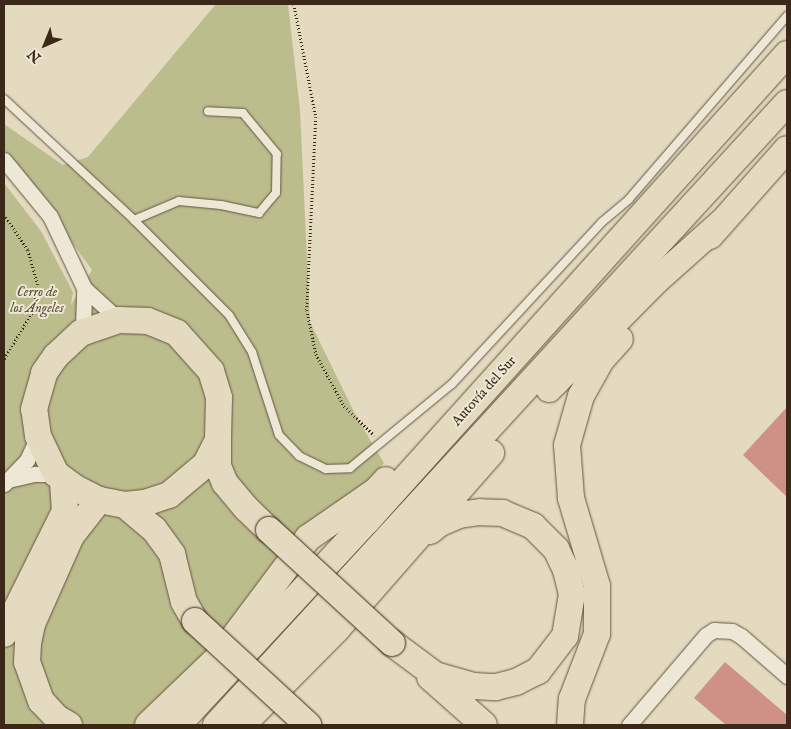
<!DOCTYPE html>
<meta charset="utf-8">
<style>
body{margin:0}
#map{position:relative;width:791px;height:729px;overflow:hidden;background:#e3dabf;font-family:"IM FELL English",serif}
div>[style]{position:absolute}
.green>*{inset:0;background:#bcbd8c}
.building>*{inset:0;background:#cf9186}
.path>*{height:2.5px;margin-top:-1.25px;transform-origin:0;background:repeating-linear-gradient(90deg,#3b2818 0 1px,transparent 0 3.5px)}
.roads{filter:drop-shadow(0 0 1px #655442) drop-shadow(0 0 1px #655442)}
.lane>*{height:8px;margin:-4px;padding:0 4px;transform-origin:4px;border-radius:4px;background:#ede7d5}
.street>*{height:15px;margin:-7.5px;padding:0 7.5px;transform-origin:7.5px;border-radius:7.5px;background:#ede7d5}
.highway>*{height:26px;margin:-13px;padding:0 13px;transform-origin:13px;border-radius:13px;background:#e3dabf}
.bridges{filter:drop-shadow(0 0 1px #3b2818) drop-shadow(0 0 1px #3b2818)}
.highway-bridge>*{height:26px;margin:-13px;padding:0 13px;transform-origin:13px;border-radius:13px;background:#e3dabf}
span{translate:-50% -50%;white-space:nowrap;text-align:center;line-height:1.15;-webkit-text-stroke:4px #ede7d5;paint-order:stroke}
.park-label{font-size:14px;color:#5b4d35;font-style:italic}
.street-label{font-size:14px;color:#3b2818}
.frame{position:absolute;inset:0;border:5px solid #3b2818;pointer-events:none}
.north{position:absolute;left:20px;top:20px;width:50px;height:50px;-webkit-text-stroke:4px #ede7d5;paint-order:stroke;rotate:224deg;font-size:14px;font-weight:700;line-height:20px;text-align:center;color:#3b2818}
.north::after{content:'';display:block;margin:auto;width:18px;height:22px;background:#3b2818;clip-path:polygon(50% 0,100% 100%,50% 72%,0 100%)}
</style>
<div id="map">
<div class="green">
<div style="clip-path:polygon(216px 4px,288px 4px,300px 110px,310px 322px,357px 418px,384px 463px,146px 725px,4px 725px,4px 183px,41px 231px,73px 292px,71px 305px,92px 270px,4px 149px,4px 124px,63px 165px,88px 157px)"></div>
</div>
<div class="building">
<div style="clip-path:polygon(787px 407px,787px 497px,743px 455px)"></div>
<div style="clip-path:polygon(725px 662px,787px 715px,787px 725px,726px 725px,694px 698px)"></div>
</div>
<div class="path">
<div style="left:294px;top:4px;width:115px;rotate:79deg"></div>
<div style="left:316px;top:117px;width:193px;rotate:92.7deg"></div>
<div style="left:307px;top:310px;width:45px;rotate:78.4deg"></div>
<div style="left:316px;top:354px;width:59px;rotate:61.7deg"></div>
<div style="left:344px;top:406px;width:42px;rotate:44deg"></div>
<div style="left:4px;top:214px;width:43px;rotate:56.3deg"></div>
<div style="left:28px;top:250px;width:35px;rotate:74deg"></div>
<div style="left:38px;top:284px;width:26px;rotate:99deg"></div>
<div style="left:34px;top:310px;width:58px;rotate:121deg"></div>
</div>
<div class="roads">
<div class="lane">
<div style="left:4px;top:99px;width:178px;rotate:42.9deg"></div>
<div style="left:134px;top:220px;width:134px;rotate:45deg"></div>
<div style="left:229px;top:315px;width:44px;rotate:58.1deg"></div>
<div style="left:252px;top:352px;width:87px;rotate:72deg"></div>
<div style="left:279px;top:435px;width:29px;rotate:46deg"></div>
<div style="left:299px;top:456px;width:30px;rotate:26deg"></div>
<div style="left:326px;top:469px;width:24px;rotate:-2deg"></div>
<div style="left:350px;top:468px;width:132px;rotate:-39.5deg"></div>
<div style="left:452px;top:384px;width:221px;rotate:-47.2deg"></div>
<div style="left:602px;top:222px;width:35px;rotate:-40deg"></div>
<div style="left:629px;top:199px;width:242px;rotate:-49.2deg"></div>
<div style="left:134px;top:220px;width:49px;rotate:-22.9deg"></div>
<div style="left:179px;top:201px;width:42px;rotate:5.4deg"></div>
<div style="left:221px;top:205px;width:39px;rotate:12deg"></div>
<div style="left:259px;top:213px;width:26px;rotate:-50deg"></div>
<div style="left:276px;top:193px;width:39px;rotate:-89deg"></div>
<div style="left:277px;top:154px;width:53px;rotate:-129.7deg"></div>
<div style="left:243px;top:113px;width:35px;rotate:-177deg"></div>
</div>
<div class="street">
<div style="left:4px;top:160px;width:72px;rotate:50.6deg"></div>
<div style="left:50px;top:216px;width:80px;rotate:64.7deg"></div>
<div style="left:84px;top:288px;width:47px;rotate:42.4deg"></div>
<div style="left:81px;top:333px;width:7px;rotate:-74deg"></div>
<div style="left:83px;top:326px;width:38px;rotate:-88deg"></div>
<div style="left:8px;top:480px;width:28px;rotate:-13deg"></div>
<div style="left:35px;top:474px;width:21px"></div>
<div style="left:4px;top:484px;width:33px;rotate:-46deg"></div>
<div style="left:27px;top:460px;width:26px;rotate:-65deg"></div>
<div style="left:629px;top:725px;width:118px;rotate:-49.5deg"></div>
<div style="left:706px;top:635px;width:9px;rotate:-32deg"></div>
<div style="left:714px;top:630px;width:18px;rotate:3deg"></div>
<div style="left:732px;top:631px;width:10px;rotate:29deg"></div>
<div style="left:741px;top:636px;width:61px;rotate:41deg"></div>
</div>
<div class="highway">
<div style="left:710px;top:236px;width:116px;rotate:-48.5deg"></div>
<div style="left:549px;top:389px;width:153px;rotate:-45.3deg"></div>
<div style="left:657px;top:280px;width:86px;rotate:-41.7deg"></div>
<div style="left:218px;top:440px;width:27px;rotate:117deg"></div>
<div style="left:206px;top:464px;width:48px;rotate:140deg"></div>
<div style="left:169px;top:495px;width:26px;rotate:162deg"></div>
<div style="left:144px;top:503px;width:19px;rotate:174deg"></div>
<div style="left:125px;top:505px;width:26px;rotate:-169deg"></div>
<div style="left:99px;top:500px;width:28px;rotate:-153deg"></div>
<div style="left:74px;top:487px;width:22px;rotate:-144deg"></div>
<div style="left:56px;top:474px;width:42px;rotate:-115.3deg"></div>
<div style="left:38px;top:436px;width:27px;rotate:-98deg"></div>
<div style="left:34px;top:409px;width:37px;rotate:-74deg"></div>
<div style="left:44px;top:373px;width:21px;rotate:-55deg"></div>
<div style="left:56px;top:356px;width:34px;rotate:-43deg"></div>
<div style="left:81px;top:333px;width:40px;rotate:-18.9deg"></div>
<div style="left:119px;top:320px;width:29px;rotate:2deg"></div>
<div style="left:148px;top:321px;width:31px;rotate:22deg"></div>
<div style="left:177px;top:333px;width:51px;rotate:48.2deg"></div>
<div style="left:211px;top:371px;width:28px;rotate:73deg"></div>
<div style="left:219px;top:398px;width:42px;rotate:91.4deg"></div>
<div style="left:218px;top:440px;width:26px;rotate:90deg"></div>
<div style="left:218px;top:466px;width:18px;rotate:68deg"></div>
<div style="left:225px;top:483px;width:34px;rotate:50deg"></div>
<div style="left:247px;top:509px;width:30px;rotate:44deg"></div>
<div style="left:125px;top:505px;width:38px;rotate:40deg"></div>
<div style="left:154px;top:529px;width:31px;rotate:54deg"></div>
<div style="left:172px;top:554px;width:49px;rotate:76deg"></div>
<div style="left:184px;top:602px;width:22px;rotate:60deg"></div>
<div style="left:4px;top:634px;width:137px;rotate:-63.6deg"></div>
<div style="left:65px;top:511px;width:32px;rotate:-94deg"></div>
<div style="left:392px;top:643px;width:54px;rotate:36.7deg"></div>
<div style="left:435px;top:675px;width:41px;rotate:15.8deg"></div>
<div style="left:474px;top:686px;width:22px;rotate:3deg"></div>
<div style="left:496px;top:687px;width:21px;rotate:-14deg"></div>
<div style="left:516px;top:682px;width:25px;rotate:-27deg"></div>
<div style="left:538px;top:671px;width:44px;rotate:-52.4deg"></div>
<div style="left:565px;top:636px;width:43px;rotate:-80.5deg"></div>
<div style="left:572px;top:594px;width:25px;rotate:-104deg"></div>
<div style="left:566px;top:570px;width:23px;rotate:-115deg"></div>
<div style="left:556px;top:549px;width:33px;rotate:-135deg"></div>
<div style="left:533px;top:526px;width:33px;rotate:-157deg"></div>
<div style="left:503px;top:513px;width:23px;rotate:-178deg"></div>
<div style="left:480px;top:512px;width:21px;rotate:172deg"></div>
<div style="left:459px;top:515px;width:21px;rotate:157deg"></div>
<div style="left:440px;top:523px;width:13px;rotate:141deg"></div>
<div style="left:430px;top:677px;width:72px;rotate:41.6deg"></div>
<div style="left:69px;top:725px;width:14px;rotate:-150deg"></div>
<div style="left:57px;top:718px;width:23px;rotate:-133deg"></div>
<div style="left:41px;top:701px;width:41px;rotate:-109.7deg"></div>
<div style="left:27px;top:662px;width:19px;rotate:-87deg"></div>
<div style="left:28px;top:643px;width:19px;rotate:-78deg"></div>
<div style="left:32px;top:624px;width:96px;rotate:-66.1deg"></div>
<div style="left:71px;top:536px;width:46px;rotate:-52.1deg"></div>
<div style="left:148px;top:725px;width:98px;rotate:-43.8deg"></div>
<div style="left:219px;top:657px;width:149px;rotate:-53.2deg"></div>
<div style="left:308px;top:538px;width:84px;rotate:-34.8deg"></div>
<div style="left:377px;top:490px;width:13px;rotate:-48deg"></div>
<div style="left:178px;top:725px;width:278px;rotate:-47.2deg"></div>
<div style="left:367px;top:521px;width:628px;rotate:-48.03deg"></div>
<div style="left:216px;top:725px;width:844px;rotate:-47.45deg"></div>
<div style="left:242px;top:725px;width:135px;rotate:-45.3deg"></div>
<div style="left:337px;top:629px;width:234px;rotate:-48.8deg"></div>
<div style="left:570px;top:725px;width:26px;rotate:-86deg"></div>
<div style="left:572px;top:699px;width:70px;rotate:-69deg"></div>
<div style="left:597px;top:634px;width:48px;rotate:-90deg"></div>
<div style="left:597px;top:586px;width:92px;rotate:-106.5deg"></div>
<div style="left:571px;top:498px;width:53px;rotate:-94.3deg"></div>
<div style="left:567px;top:445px;width:51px;rotate:-74.1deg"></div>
<div style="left:581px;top:396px;width:41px;rotate:-60.9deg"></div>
<div style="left:601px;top:360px;width:28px;rotate:-48deg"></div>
</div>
</div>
<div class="bridges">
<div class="highway-bridge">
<div style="left:269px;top:530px;width:167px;rotate:42.6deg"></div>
<div style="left:195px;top:621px;width:154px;rotate:42.6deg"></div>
</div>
</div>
<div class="park-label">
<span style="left:37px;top:300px">Cerro de<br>los Ángeles</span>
</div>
<div class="street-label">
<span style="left:484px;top:391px;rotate:-48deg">Autovía del Sur</span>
</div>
<div class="frame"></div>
<div class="north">N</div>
</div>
